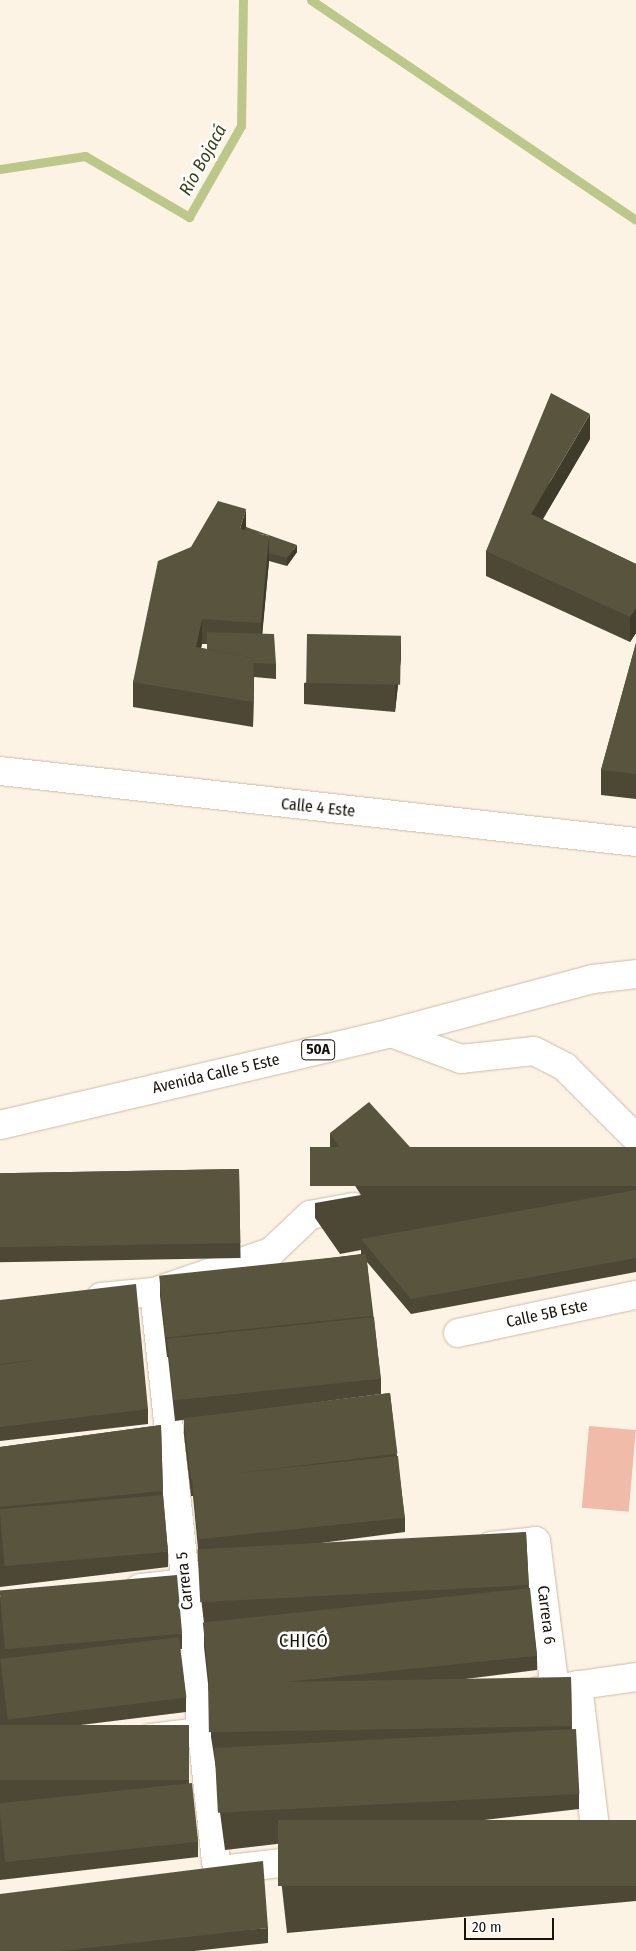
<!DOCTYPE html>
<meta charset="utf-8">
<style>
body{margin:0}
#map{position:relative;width:636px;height:1951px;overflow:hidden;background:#fdf3e5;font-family:"Fira Sans Condensed",sans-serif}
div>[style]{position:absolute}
.green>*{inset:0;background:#f1bba9;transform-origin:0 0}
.stream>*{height:9px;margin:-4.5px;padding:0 4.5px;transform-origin:4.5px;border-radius:4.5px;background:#bbc88a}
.roads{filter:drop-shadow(0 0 1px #cbbca5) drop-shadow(0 0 1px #cbbca5)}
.minor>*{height:28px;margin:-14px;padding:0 14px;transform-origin:14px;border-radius:14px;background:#fff}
.primary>*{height:28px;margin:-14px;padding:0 14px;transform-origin:14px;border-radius:14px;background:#fff}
.wall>*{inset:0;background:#4d4835;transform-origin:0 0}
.shaded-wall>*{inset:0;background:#3e3b2b}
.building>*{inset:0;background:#59543e;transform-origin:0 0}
span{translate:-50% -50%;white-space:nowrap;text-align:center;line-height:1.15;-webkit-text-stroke:5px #fff;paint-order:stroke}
.shield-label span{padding:1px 4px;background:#fff;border:1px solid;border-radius:4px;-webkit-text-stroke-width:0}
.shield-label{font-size:15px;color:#17120a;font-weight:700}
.street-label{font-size:16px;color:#17120a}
.water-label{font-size:18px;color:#3a4113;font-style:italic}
.neighbourhood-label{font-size:18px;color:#17120a;letter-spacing:1px}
.scale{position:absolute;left:464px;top:1918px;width:90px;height:22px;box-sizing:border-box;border:2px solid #17120a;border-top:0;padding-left:6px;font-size:15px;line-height:18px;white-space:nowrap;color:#17120a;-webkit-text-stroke:4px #fff;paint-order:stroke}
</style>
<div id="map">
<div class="green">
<div style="left:589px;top:1426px;width:47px;height:82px;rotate:5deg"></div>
</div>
<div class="stream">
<div style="left:311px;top:0;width:392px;rotate:34.1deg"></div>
<div style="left:0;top:169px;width:86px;rotate:-8.7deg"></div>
<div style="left:85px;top:156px;width:121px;rotate:30.4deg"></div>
<div style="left:189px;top:217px;width:105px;rotate:-60.3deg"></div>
<div style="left:241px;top:126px;width:126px;rotate:-89.1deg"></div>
</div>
<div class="roads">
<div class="minor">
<div style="left:0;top:771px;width:640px;rotate:6.37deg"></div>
<div style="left:391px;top:1033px;width:75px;rotate:20.4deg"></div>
<div style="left:461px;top:1059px;width:73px;rotate:-6.3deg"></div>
<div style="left:534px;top:1051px;width:35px;rotate:27deg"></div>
<div style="left:565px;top:1067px;width:100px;rotate:45deg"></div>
<div style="left:154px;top:1292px;width:581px;rotate:83.78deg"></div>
<div style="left:101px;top:1297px;width:53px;rotate:-5.4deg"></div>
<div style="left:154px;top:1292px;width:124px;rotate:-18.9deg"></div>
<div style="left:271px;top:1252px;width:54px;rotate:-43.5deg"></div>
<div style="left:310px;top:1215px;width:44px;rotate:-10.5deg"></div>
<div style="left:458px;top:1333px;width:182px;rotate:-12.1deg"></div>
<div style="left:491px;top:1546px;width:45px;rotate:-6.3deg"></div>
<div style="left:536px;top:1541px;width:149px;rotate:82.7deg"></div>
<div style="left:140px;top:1588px;width:98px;rotate:-6.5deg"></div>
<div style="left:578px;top:1685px;width:143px;rotate:83.2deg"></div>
<div style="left:538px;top:1691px;width:99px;rotate:-8.1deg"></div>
<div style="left:151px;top:1738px;width:98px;rotate:-7.1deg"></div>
<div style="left:228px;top:1869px;width:89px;rotate:-6.5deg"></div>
</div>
<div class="primary">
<div style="left:0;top:1125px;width:402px;rotate:-13.2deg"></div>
<div style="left:391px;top:1033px;width:209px;rotate:-15deg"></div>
<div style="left:593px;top:979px;width:43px;rotate:-6.6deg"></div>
</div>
</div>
<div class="wall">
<div style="clip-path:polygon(590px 439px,543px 519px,636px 564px,636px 633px,630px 642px,486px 576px,486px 551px)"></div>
<div style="clip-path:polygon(evenodd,246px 527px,297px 552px,287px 566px,269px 561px,262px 634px,276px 664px,276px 679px,254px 677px,253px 727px,133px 707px,133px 682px,191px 547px,246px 527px,202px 644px,207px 644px,207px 649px,201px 648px,202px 644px)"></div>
<div style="clip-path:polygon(636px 643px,636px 799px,601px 795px,601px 770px)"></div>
<div style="clip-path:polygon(401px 657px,395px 712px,304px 704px,304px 683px)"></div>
<div style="clip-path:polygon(330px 1133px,430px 1169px,430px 1183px,636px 1147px,636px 1272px,411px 1314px,367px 1262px,381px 1379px,381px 1394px,175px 1421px,168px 1357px,167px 1357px,160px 1296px,160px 1281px,361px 1254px,361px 1250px,340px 1254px,315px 1218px,315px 1203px,361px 1195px,330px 1147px)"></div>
<div style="left:239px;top:1169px;width:89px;height:241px;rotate:89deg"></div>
<div style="clip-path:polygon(0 1300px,148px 1409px,148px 1424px,0 1441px)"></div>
<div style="clip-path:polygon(390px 1393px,397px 1456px,405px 1518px,405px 1532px,199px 1559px,193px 1496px,191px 1496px,184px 1435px,184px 1420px)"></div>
<div style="clip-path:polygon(161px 1425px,163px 1495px,168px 1552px,168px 1567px,0 1587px,0 1447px)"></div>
<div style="clip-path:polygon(526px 1532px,529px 1588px,537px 1656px,537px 1670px,211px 1711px,204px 1647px,204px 1632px,205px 1632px,200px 1589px,200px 1574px)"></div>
<div style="clip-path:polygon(0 1597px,182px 1634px,182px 1649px,180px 1649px,186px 1698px,186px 1712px,0 1735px)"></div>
<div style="clip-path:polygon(571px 1677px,572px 1730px,579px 1794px,579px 1809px,225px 1850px,217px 1790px,217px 1775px,211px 1737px,211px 1722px)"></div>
<div style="clip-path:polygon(189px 1725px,189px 1784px,198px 1842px,198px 1857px,0 1880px,0 1747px)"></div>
<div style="clip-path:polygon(636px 1820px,636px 1901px,287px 1933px,280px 1870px,280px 1855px)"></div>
<div style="clip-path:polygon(268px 1928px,268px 1943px,194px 1951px,0 1951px)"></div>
</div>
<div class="shaded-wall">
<div style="clip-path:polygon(590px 414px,590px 439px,531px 539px,531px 514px)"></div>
<div style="clip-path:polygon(246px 509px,246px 534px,240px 529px)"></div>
<div style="clip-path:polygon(269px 536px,269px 561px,261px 648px,261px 623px)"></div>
<div style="clip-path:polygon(297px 545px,297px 552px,287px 566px,287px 558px)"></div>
<div style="clip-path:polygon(636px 608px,636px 633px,630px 642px,630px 617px)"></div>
<div style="clip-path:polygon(202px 619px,202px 644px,196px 672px,196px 647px)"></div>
<div style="clip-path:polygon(401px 636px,401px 657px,395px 712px,395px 691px)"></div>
<div style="clip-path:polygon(254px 658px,254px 684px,253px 727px,253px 702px)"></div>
</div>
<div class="building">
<div style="clip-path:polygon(551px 393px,590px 414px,531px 514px,636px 564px,636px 608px,630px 617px,486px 551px)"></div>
<div style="clip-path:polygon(218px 501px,246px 509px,240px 529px,269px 536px,261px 623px,202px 619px,196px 647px,254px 658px,253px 702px,133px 682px,158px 561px,191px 547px)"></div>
<div style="clip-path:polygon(246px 527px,297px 545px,287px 558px,269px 553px,269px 536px,245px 530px)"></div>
<div style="clip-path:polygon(207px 632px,274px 634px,276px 664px,254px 663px,254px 658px,207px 649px)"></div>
<div style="left:307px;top:634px;width:94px;height:49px;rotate:1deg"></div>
<div style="clip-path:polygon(636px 643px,636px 774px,601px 770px)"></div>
<div style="clip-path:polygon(369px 1102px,430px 1169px,361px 1180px,330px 1133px)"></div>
<div style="left:636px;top:1147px;width:39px;height:326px;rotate:90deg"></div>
<div style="left:239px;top:1169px;width:74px;height:241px;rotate:89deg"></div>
<div style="clip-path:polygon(636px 1190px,636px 1258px,411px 1299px,361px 1239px)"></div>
<div style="left:366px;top:1254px;width:62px;height:208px;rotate:84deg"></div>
<div style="clip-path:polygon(136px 1284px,148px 1409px,0 1427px,0 1365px,43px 1359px,0 1364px,0 1300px)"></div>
<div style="left:374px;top:1317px;width:62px;height:208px;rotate:84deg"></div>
<div style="left:390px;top:1393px;width:61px;height:208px;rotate:83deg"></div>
<div style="clip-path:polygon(161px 1425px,163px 1491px,0 1507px,0 1447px)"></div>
<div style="left:398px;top:1456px;width:62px;height:207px;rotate:84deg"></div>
<div style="left:163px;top:1495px;width:57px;height:164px;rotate:85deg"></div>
<div style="left:526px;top:1532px;width:53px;height:329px;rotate:87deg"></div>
<div style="left:177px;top:1575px;width:59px;height:178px;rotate:85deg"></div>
<div style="left:530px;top:1588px;width:68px;height:329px;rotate:84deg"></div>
<div style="left:179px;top:1637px;width:61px;height:180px;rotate:83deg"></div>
<div style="left:571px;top:1677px;width:49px;height:363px;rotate:89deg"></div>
<div style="left:189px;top:1725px;width:55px;height:190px;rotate:90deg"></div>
<div style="left:576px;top:1729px;width:65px;height:362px;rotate:87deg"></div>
<div style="left:192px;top:1783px;width:59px;height:194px;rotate:84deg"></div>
<div style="left:636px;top:1820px;width:66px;height:358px;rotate:90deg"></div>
<div style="clip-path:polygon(263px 1861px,268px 1928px,61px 1951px,0 1951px,0 1894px)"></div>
</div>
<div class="shield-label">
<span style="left:318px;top:1050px">50A</span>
</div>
<div class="street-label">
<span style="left:318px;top:808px;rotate:6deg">Calle 4 Este</span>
<span style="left:216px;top:1074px;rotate:-13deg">Avenida Calle 5 Este</span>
<span style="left:547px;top:1314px;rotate:-12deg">Calle 5B Este</span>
<span style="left:185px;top:1581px;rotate:-96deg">Carrera 5</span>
<span style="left:546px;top:1615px;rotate:83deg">Carrera 6</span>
</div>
<div class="water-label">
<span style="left:203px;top:160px;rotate:-61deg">Río Bojacá</span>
</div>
<div class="neighbourhood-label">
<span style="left:304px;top:1641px">CHICÓ</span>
</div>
<div class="scale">20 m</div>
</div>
